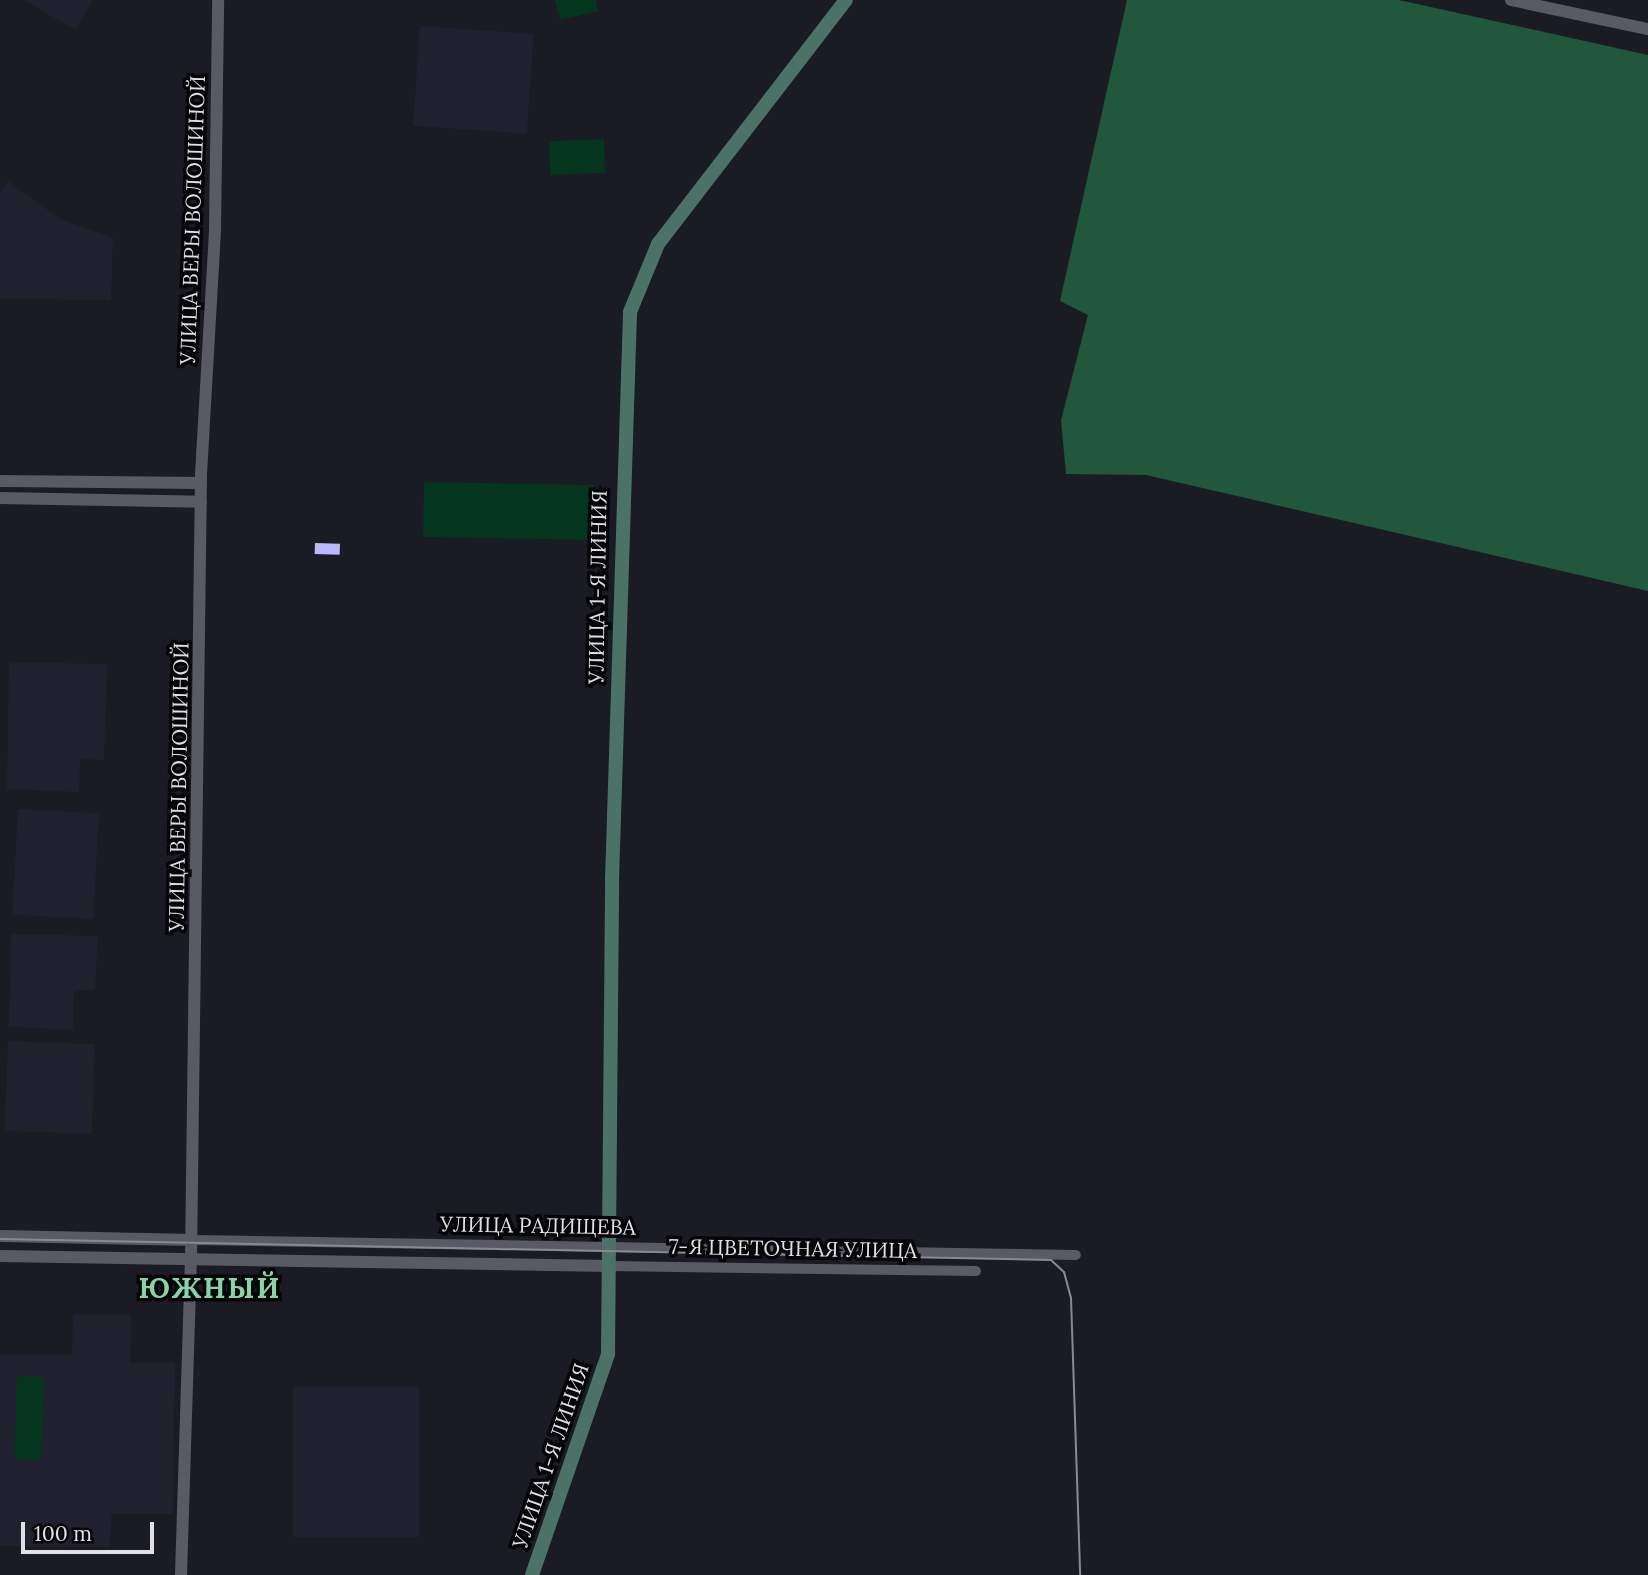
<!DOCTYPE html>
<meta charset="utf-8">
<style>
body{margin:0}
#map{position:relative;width:1648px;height:1575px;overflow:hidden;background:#1b1b23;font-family:Lora,serif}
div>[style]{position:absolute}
.built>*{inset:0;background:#21202e;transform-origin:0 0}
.green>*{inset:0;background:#04351f;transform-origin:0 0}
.forest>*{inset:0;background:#21583b}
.building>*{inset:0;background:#bcb6fd;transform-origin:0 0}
.minor>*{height:10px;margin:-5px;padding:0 5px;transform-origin:5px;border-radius:5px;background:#5a5a64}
.tertiary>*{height:12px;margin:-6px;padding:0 6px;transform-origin:6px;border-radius:6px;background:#5a5a64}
.secondary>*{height:14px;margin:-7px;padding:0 7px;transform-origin:7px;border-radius:7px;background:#4b7267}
.tram>*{height:2px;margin:-1px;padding:0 1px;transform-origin:1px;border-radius:1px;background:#898990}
span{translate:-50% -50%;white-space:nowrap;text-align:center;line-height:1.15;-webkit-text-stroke:7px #060609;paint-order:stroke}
.street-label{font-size:21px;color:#dfdfe5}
.district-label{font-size:28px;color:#86d4a7;font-weight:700;letter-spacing:2px}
.scale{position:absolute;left:21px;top:1522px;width:133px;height:32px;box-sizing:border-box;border:4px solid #dfdfe5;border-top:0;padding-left:9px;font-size:21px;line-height:24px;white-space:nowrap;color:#dfdfe5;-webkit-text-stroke:5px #060609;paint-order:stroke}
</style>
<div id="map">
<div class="built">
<div style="clip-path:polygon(24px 0,93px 0,75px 30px)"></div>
<div style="left:420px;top:26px;width:114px;height:100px;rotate:4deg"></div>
<div style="clip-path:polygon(8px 181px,60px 219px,113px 238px,111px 300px,0 299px,0 192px)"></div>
<div style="clip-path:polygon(9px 662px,107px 664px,104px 760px,80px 759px,79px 792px,7px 789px)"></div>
<div style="left:18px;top:809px;width:81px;height:106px;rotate:3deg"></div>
<div style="clip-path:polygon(11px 934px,98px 936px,95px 990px,74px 990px,73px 1030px,9px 1027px)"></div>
<div style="left:8px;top:1041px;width:87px;height:90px;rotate:2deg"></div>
<div style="clip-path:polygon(73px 1315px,131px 1315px,130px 1363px,175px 1363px,173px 1514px,111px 1514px,110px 1547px,0 1546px,0 1354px,72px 1355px)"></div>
<div style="left:293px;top:1387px;width:126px;height:150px"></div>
</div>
<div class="green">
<div style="clip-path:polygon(555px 0,596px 0,598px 11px,560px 20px)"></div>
<div style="left:604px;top:139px;width:34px;height:55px;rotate:88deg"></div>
<div style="left:424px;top:482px;width:171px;height:55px;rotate:1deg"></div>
<div style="left:17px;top:1376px;width:27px;height:83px;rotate:2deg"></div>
</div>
<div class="forest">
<div style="clip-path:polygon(1127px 0,1399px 0,1648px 55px,1648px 591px,1146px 475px,1066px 474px,1061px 420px,1088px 315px,1060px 301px)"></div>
</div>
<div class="building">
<div style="left:315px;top:543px;width:25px;height:11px;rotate:2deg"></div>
</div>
<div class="minor">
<div style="left:193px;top:1240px;width:883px;rotate:0.97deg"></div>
<div style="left:609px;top:1266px;width:367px;rotate:0.8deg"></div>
</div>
<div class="tertiary">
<div style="left:1511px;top:0;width:140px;rotate:12deg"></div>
<div style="left:0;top:481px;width:201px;rotate:0.6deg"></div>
<div style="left:0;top:498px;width:201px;rotate:1.1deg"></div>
<div style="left:0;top:1236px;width:193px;rotate:1.2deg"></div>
<div style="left:0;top:1256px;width:609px;rotate:0.94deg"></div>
<div style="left:181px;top:1575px;width:316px;rotate:-88.2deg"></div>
<div style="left:191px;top:1259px;width:785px;rotate:-89.27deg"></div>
<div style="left:201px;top:474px;width:246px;rotate:-86.7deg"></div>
<div style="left:215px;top:228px;width:228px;rotate:-89.2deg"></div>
</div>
<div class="secondary">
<div style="left:532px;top:1575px;width:234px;rotate:-71deg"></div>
<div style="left:608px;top:1354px;width:474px;rotate:-89.5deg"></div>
<div style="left:612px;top:880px;width:568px;rotate:-88.18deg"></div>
<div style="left:630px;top:312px;width:74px;rotate:-67.6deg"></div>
<div style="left:658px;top:244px;width:308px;rotate:-52.4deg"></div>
</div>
<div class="tram">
<div style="left:0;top:1239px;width:1051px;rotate:1.14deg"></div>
<div style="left:1051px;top:1260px;width:18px;rotate:43deg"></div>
<div style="left:1064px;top:1272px;width:27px;rotate:75deg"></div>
<div style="left:1071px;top:1298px;width:277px;rotate:88.1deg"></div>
</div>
<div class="street-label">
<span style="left:193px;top:220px;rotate:-88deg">УЛИЦА ВЕРЫ ВОЛОШИНОЙ</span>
<span style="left:598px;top:587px;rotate:-89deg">УЛИЦА 1-Я ЛИНИЯ</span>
<span style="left:179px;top:787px;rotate:-89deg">УЛИЦА ВЕРЫ ВОЛОШИНОЙ</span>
<span style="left:538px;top:1226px;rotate:1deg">УЛИЦА РАДИЩЕВА</span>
<span style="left:793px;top:1249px;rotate:1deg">7-Я ЦВЕТОЧНАЯ УЛИЦА</span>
<span style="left:551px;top:1456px;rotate:-71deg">УЛИЦА 1-Я ЛИНИЯ</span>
</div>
<div class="district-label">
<span style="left:210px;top:1288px">ЮЖНЫЙ</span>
</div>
<div class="scale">100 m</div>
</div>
